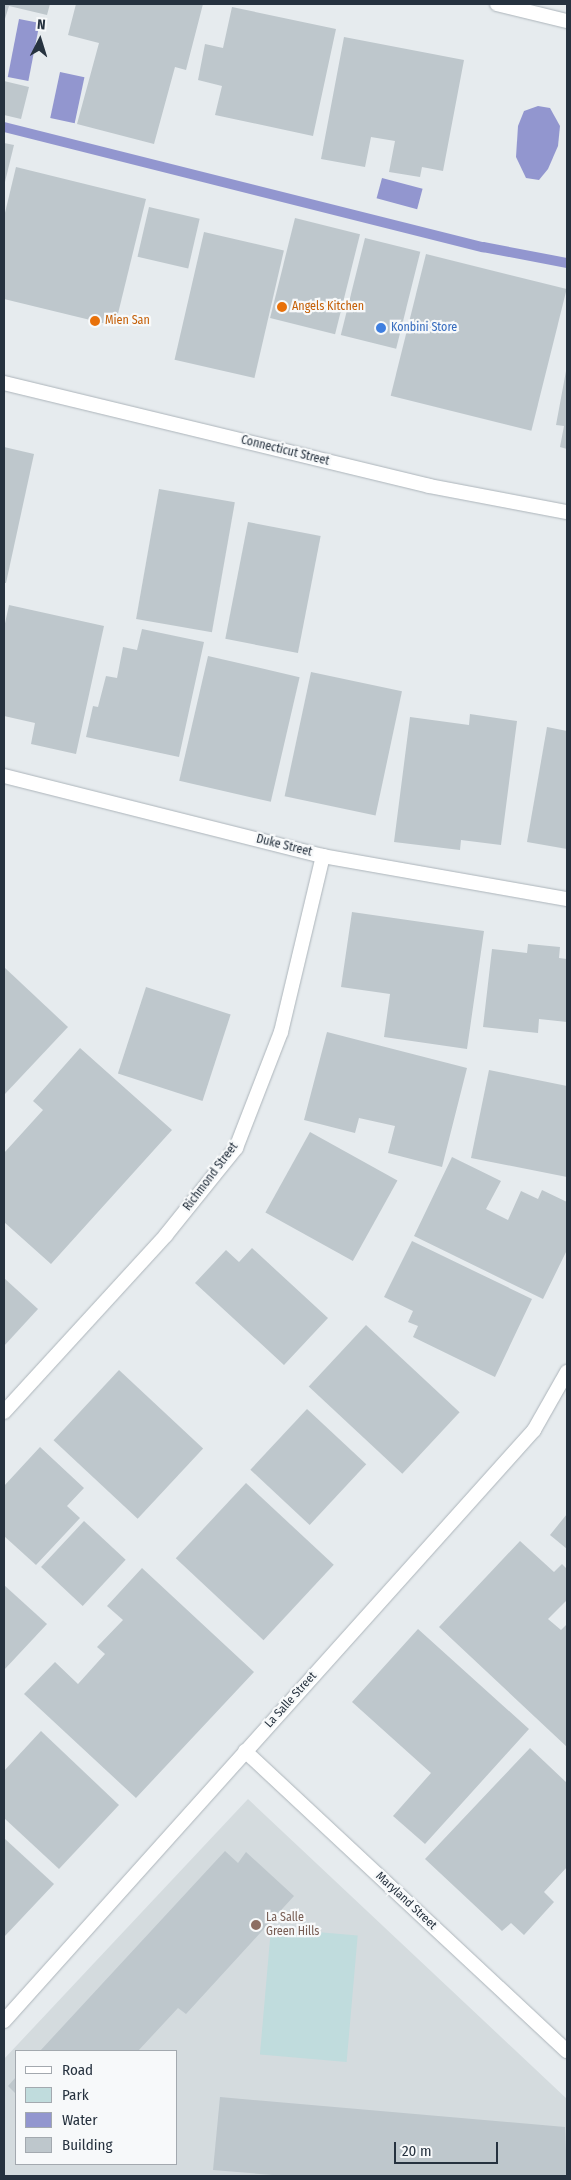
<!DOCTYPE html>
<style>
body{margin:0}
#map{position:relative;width:571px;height:2180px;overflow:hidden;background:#e6ebee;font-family:"Fira Sans Condensed",sans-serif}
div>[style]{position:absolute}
.built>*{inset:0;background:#d4dbde}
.green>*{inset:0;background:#c0dcdd;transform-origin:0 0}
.water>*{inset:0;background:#9296cf;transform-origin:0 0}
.stream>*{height:10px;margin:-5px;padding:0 5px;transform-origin:5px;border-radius:5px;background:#9296cf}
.building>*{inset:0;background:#bec7cc;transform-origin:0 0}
.roads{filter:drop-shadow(0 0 1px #acb4ba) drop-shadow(0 0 1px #acb4ba)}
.minor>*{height:14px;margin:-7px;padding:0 7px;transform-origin:7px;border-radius:7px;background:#fff}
.tertiary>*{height:14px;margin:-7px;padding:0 7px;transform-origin:7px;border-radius:7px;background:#fff}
.dots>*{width:14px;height:14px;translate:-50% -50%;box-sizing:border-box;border:2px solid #f7f9fa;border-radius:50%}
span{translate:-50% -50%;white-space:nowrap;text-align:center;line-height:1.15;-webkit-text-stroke:4.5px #f7f9fa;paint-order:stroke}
.food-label{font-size:12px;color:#c56008}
.left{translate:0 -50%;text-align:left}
.shop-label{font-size:12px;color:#366cbe}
.street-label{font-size:12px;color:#26323f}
.education-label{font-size:12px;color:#785e54}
.frame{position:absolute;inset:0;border:5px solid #26323f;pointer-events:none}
.legend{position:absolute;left:15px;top:2050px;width:162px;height:115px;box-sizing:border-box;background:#f7f9fa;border:1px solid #a3a9af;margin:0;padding:6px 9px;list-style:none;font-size:15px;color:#26323f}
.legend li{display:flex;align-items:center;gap:10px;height:25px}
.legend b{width:25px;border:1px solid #a3a9af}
.north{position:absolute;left:15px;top:15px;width:50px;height:50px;-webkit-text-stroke:4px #f7f9fa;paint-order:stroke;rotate:5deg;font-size:14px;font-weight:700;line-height:20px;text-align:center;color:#26323f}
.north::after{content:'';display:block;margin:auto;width:18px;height:22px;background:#26323f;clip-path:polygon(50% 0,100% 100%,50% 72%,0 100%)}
.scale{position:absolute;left:394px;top:2142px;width:104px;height:22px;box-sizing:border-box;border:2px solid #26323f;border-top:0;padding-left:6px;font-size:15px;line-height:18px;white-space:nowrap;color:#26323f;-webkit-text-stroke:4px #f7f9fa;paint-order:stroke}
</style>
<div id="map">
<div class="built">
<div style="clip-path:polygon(evenodd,248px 1799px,567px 2099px,567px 2176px,4px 2176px,4px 2059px,248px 1799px,16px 2051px,176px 2051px,176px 2164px,16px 2164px,16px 2051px)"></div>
</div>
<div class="green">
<div style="left:271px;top:1928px;width:87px;height:127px;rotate:5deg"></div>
</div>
<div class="water">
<div style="left:19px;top:19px;width:21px;height:59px;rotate:11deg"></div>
<div style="left:60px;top:72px;width:25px;height:47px;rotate:12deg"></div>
<div style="clip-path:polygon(538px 106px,550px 108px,560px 126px,558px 146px,548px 169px,539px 180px,526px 178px,516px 157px,518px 126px,524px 111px)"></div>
<div style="left:382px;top:178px;width:42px;height:21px;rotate:15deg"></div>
</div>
<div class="stream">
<div style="left:4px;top:127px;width:494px;rotate:14.1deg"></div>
<div style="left:483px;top:247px;width:86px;rotate:10.8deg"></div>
</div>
<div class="building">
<div style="clip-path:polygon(4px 4px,50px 4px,47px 15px,9px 6px,4px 22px)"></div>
<div style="clip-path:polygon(76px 4px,203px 4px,186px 70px,175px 67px,154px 144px,77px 124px,99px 43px,68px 35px)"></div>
<div style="clip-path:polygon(232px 7px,336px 29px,313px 136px,215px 115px,222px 86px,198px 80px,205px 44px,223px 48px)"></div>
<div style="clip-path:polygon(344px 37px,464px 60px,443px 171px,422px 167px,420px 177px,389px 172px,395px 141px,371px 137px,365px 167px,321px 159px)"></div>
<div style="clip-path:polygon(4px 81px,29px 87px,21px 119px,4px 115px)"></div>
<div style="clip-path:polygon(4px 143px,14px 145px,4px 186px)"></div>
<div style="clip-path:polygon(16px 167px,146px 199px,115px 326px,4px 299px,4px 217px)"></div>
<div style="left:149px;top:207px;width:52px;height:51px;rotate:13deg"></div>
<div style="left:295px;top:218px;width:67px;height:103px;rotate:14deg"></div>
<div style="left:204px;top:232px;width:82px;height:131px;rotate:13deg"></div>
<div style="left:365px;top:238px;width:57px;height:100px;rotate:14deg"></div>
<div style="left:426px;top:254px;width:145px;height:146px;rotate:14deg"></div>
<div style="clip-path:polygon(566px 371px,567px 371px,567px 449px,560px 447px,564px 426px,556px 425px)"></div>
<div style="clip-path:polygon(4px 447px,34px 454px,6px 583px,4px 583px)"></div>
<div style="left:159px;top:489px;width:77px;height:132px;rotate:10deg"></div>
<div style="left:248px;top:522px;width:74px;height:119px;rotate:11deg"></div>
<div style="clip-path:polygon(9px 605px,104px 626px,76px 754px,31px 744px,35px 723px,4px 716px,4px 628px)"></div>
<div style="clip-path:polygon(142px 629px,204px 642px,179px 757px,86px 737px,93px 706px,98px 707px,106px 676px,117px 678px,123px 647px,137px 650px)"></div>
<div style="left:208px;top:656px;width:94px;height:128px;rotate:13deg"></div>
<div style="left:311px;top:672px;width:93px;height:127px;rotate:12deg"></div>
<div style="clip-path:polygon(470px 714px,517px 721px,501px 845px,461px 840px,460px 850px,394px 842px,410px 717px,469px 725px)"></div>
<div style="clip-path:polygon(547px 727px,567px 731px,567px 849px,527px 842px)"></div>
<div style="clip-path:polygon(352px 912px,484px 931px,467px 1049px,384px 1037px,390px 994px,341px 987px)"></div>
<div style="clip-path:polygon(528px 944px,560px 947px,559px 958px,567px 959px,567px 1022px,539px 1019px,538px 1033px,483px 1027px,492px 949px,527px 953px)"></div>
<div style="clip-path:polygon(4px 967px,68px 1027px,4px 1095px)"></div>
<div style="left:146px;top:987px;width:89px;height:91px;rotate:18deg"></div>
<div style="clip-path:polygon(327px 1032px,467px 1068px,442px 1167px,388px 1153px,395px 1126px,359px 1118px,355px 1133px,304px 1120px)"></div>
<div style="clip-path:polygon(80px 1048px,172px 1130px,51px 1264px,4px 1222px,4px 1153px,43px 1110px,33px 1101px)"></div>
<div style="clip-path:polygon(489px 1070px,567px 1086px,567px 1177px,471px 1158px)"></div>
<div style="left:310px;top:1132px;width:100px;height:92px;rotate:29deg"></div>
<div style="clip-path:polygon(452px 1157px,501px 1181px,486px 1209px,508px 1220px,521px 1191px,538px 1199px,542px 1190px,567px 1202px,567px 1250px,543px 1299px,414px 1236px)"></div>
<div style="clip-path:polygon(412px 1241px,532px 1299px,495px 1377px,413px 1337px,418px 1326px,408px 1322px,413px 1311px,384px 1297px)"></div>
<div style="clip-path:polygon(252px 1248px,328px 1318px,284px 1365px,195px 1283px,226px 1250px,239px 1262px)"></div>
<div style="clip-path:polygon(4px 1278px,38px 1309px,4px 1346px)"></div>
<div style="left:366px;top:1325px;width:128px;height:84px;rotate:43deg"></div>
<div style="left:119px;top:1370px;width:115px;height:96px;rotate:43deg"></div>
<div style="left:307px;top:1409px;width:81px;height:83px;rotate:43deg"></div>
<div style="clip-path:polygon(40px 1447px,84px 1488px,67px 1506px,80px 1518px,36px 1565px,4px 1536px,4px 1486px)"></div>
<div style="left:246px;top:1483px;width:120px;height:103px;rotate:43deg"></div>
<div style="clip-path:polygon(567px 1514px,567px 1549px,550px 1535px)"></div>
<div style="left:84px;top:1521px;width:57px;height:63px;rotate:43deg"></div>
<div style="clip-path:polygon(520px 1541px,554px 1572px,562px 1564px,567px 1569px,567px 1600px,548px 1619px,561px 1630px,567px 1624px,567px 1747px,439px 1627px)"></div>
<div style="clip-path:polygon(142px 1568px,254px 1672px,136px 1798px,24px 1694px,55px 1662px,78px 1684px,105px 1654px,97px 1647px,123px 1620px,107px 1606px)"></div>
<div style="clip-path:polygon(4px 1585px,47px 1624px,4px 1670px)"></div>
<div style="clip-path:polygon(418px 1629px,529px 1729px,425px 1844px,393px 1816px,431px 1773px,352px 1702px)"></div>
<div style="clip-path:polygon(41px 1731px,119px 1805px,59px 1869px,4px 1818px,4px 1771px)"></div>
<div style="clip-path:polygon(530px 1748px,567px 1783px,567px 1867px,544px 1892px,554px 1902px,524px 1935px,511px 1923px,502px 1931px,425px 1859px)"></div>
<div style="clip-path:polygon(4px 1838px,54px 1884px,4px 1937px)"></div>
<div style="clip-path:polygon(225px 1851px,238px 1863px,246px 1852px,294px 1896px,186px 2014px,178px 2008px,138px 2051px,40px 2051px)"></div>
<div style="clip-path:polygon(16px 2077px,16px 2094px,8px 2086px)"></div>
<div style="clip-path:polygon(220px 2097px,565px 2127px,567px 2176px,285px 2176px,213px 2170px)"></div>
</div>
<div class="roads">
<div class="minor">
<div style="left:497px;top:4px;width:72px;rotate:13.7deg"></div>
<div style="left:4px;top:776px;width:329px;rotate:14.1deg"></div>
<div style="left:323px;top:856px;width:248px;rotate:10deg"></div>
<div style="left:4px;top:1412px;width:240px;rotate:-47.5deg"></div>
<div style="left:166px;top:1235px;width:112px;rotate:-51.2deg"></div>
<div style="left:236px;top:1148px;width:124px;rotate:-68.8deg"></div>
<div style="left:281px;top:1032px;width:181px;rotate:-76.6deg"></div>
<div style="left:245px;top:1751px;width:440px;rotate:43deg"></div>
<div style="left:4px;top:2021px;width:794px;rotate:-48.11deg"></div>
<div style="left:534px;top:1430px;width:67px;rotate:-60.4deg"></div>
</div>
<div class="tertiary">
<div style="left:4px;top:383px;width:437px;rotate:13.6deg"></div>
<div style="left:429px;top:486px;width:140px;rotate:10.7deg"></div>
</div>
</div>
<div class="dots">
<div style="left:282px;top:307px;background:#e8710a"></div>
<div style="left:95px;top:321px;background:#e8710a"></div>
<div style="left:381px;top:328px;background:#3f7fe0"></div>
<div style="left:256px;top:1925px;background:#8d6e63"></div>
</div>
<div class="food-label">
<span class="left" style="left:292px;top:307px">Angels Kitchen</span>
<span class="left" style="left:105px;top:321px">Mien San</span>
</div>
<div class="shop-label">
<span class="left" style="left:391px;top:328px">Konbini Store</span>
</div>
<div class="street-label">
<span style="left:285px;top:451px;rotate:14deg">Connecticut Street</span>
<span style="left:284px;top:846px;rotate:14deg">Duke Street</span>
<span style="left:211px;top:1177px;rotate:-53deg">Richmond Street</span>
<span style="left:291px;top:1700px;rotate:-48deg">La Salle Street</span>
<span style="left:406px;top:1901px;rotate:43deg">Maryland Street</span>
</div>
<div class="education-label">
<span class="left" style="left:266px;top:1925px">La Salle<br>Green Hills</span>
</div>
<div class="frame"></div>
<ul class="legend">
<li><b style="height:6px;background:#fff"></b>Road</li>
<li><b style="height:14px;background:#c0dcdd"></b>Park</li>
<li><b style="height:14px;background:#9296cf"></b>Water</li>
<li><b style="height:14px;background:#bec7cc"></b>Building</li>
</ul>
<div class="north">N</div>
<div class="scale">20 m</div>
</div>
